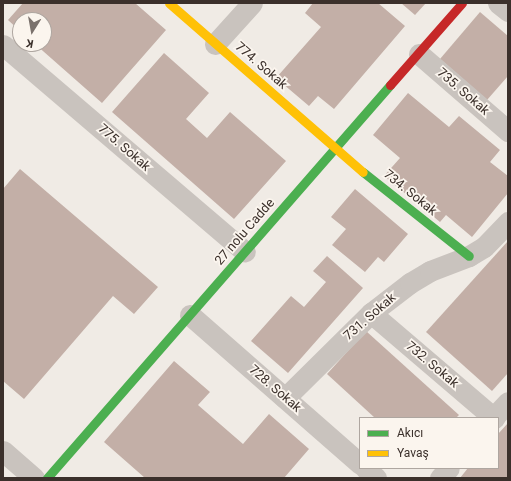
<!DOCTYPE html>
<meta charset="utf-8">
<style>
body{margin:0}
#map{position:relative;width:511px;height:481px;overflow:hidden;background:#f0ebe5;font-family:Roboto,sans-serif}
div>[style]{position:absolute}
.building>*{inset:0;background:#c3afa7}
.street>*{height:21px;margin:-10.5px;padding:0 10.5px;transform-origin:10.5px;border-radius:10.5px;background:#c9c3be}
.fast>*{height:9px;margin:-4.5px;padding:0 4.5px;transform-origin:4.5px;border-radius:4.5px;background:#4caf50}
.slow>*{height:9px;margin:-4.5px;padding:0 4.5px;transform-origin:4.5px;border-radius:4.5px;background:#ffc107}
.jam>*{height:9px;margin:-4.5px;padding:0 4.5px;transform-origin:4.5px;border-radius:4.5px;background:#c62828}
span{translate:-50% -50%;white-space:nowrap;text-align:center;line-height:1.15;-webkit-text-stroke:3.5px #fbf5ee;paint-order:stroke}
.street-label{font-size:13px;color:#3b302b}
.frame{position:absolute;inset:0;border:4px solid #3b302b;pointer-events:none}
.legend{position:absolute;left:359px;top:417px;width:140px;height:52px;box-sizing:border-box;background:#fbf5ee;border:1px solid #aea6a0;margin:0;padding:5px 7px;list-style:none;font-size:12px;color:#3b302b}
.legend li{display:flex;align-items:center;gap:8px;height:20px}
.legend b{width:20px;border:1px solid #aea6a0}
.north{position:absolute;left:12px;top:12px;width:40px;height:40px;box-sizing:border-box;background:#fbf5ee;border:1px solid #aea6a0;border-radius:50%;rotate:191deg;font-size:11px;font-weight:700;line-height:16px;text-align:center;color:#3b302b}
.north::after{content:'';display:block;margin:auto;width:14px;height:18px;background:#7a716c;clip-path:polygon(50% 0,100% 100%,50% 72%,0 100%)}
</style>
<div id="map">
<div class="building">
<div style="clip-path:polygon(23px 3px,135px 3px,166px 30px,102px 103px,35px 44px,44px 44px,44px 20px,20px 20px,20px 31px,8px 20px)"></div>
<div style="clip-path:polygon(313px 3px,378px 3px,405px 26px,334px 109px,318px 96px,309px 106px,276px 78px,321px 27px,305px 13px)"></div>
<div style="clip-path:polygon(401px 3px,426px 3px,415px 15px)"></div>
<div style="clip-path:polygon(480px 12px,508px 36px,508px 76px,487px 100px,440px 59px)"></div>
<div style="clip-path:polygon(164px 53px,209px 93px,186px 119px,207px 138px,230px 112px,286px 161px,234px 219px,112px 112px)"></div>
<div style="clip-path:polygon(408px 93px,449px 127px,459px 116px,500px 150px,490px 162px,508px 176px,508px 193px,472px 237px,446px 215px,440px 222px,384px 176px,400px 158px,373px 135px)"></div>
<div style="clip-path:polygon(20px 169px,158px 287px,134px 314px,113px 296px,24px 399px,3px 381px,3px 189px)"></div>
<div style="clip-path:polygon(355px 189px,408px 234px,384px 262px,378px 257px,365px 272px,332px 245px,346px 229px,331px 217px)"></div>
<div style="clip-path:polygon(508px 241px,508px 373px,492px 391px,426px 332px)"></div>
<div style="clip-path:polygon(327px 256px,363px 288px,288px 373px,251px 341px,291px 296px,304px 307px,326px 282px,313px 271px)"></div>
<div style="clip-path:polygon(366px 331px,459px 415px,456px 418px,375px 418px,327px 374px)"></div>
<div style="clip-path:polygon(174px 361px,210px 392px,198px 405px,243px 444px,269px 414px,309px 449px,284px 478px,145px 478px,104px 442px)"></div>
<div style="clip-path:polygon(508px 423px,508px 478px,460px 478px,468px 468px,498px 468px,498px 434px)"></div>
</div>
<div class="street">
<div style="left:498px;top:3px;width:13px;rotate:39deg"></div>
<div style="left:215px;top:44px;width:55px;rotate:-47.9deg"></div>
<div style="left:3px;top:45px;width:318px;rotate:40.5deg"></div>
<div style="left:419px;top:54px;width:118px;rotate:40.9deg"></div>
<div style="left:371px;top:313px;width:162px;rotate:40.5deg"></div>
<div style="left:190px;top:315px;width:226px;rotate:41.2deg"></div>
<div style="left:285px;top:398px;width:121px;rotate:-44.7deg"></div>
<div style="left:371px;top:313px;width:49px;rotate:-37.6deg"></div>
<div style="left:410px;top:283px;width:23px;rotate:-31deg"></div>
<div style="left:430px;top:271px;width:42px;rotate:-21deg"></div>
<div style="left:469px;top:256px;width:17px;rotate:-31deg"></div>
<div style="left:484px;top:247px;width:35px;rotate:-46deg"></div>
<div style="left:493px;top:418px;width:22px;rotate:-47deg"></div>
<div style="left:3px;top:451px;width:41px;rotate:41.1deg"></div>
<div style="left:365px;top:468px;width:15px;rotate:42deg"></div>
<div style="left:440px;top:478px;width:13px;rotate:-48deg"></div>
</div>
<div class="fast">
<div style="left:363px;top:172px;width:135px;rotate:38.4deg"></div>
<div style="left:47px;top:478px;width:522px;rotate:-48.89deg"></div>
</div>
<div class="slow">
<div style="left:169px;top:3px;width:257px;rotate:41.1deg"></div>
</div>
<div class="jam">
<div style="left:390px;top:85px;width:109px;rotate:-48.7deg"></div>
</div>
<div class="street-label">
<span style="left:261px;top:66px;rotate:41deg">774. Sokak</span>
<span style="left:463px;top:92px;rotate:41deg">735. Sokak</span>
<span style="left:124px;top:148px;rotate:41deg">775. Sokak</span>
<span style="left:410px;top:193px;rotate:39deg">734. Sokak</span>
<span style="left:245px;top:232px;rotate:-49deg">27 nolu Cadde</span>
<span style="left:370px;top:317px;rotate:-41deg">731. Sokak</span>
<span style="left:432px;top:365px;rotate:40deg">732. Sokak</span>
<span style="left:275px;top:389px;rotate:41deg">728. Sokak</span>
</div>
<div class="frame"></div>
<ul class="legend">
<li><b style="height:5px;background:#4caf50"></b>Akıcı</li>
<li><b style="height:5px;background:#ffc107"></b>Yavaş</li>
</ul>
<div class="north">K</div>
</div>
